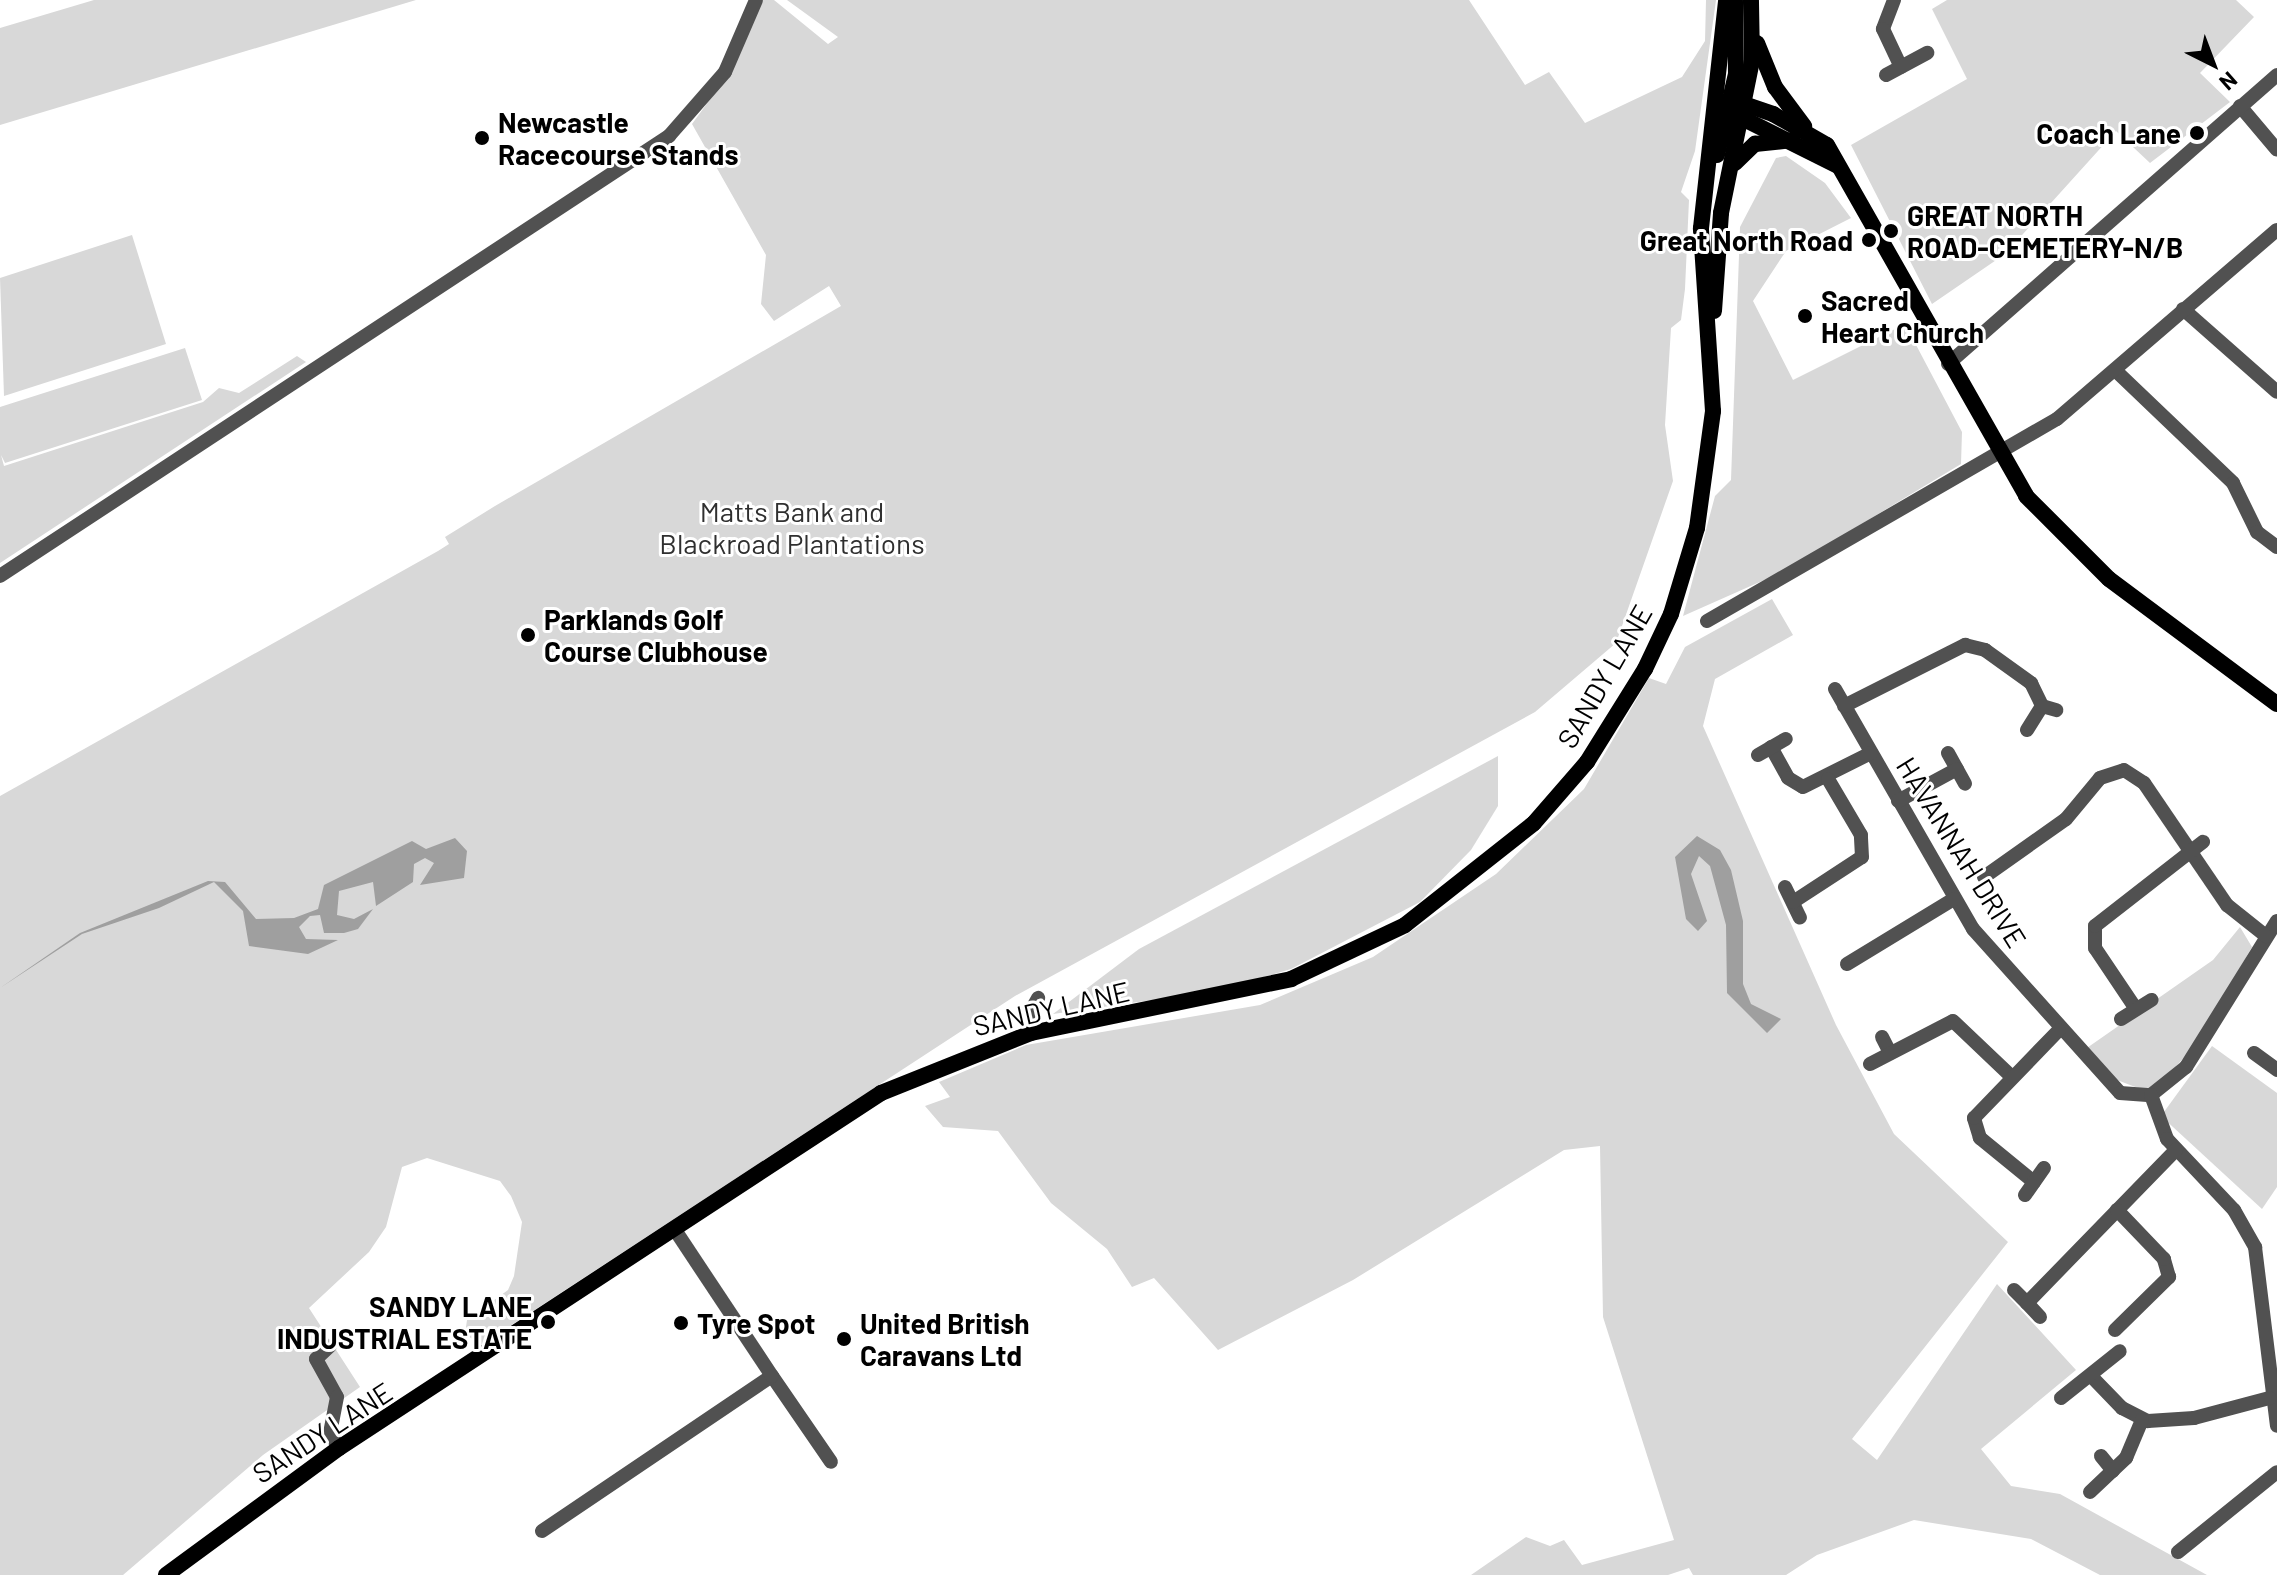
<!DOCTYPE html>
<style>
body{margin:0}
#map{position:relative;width:2277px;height:1575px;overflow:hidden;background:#fff;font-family:Barlow,sans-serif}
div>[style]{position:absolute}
.green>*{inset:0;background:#d8d8d8}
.water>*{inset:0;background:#9f9f9f}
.minor>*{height:14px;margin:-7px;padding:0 7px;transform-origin:7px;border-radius:7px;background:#515151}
.major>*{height:16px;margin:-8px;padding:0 8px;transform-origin:8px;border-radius:8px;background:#000}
.dots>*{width:22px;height:22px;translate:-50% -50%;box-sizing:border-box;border:4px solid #fff;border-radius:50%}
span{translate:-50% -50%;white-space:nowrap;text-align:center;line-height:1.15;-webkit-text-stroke:6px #fff;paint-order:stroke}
.poi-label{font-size:28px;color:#000;font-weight:700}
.left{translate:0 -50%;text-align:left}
.right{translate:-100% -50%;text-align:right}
.park-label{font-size:28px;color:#2f2f2f}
.street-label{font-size:28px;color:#000}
.north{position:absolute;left:2173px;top:24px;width:80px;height:80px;-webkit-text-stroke:6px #fff;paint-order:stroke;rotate:138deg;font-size:22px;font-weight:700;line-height:32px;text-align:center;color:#000}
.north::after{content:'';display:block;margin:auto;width:28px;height:36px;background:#000;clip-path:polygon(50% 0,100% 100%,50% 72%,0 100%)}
</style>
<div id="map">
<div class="green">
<div style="clip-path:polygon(94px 0,416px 0,0 125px,0 28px)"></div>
<div style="clip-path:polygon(760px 0,774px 0,828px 44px,838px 37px,787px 0,1469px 0,1525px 85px,1549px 72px,1585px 123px,1682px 77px,1705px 41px,1706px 0,1716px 0,1695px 151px,1681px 192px,1689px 200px,1685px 289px,1681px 320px,1671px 328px,1665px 425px,1673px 481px,1616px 643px,1535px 712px,1015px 996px,481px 1345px,465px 1334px,467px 1320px,508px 1290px,514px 1276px,522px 1222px,511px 1196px,500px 1181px,427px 1158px,402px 1167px,386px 1227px,369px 1252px,309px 1308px,360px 1387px,263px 1455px,123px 1575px,0 1575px,0 796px,438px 551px,449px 544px,445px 537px,495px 506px,841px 306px,829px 286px,774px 321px,761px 304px,766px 255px,692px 124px,730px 72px)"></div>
<div style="clip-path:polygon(1947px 0,2236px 0,2254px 17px,2200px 73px,2230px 102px,2150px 163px,2116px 131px,2005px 254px,1932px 304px,1851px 145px,1967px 79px,1932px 9px)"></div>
<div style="clip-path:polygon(1786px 156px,1825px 183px,1851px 218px,1786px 251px,1753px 301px,1793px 380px,1905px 324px,1962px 432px,1961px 464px,1782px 572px,1683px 616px,1715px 496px,1731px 480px,1740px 227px,1776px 158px)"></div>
<div style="clip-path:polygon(132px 235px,166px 344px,4px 396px,0 278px)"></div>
<div style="clip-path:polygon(185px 348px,202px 400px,5px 463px,1px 455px,4px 466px,203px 402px,219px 388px,239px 393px,297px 356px,306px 362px,0 563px,0 407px)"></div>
<div style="clip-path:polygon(1772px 599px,1793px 635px,1715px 679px,1703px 726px,1836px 1025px,1894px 1134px,2008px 1242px,1852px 1439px,1877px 1460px,1997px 1284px,2076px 1370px,1981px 1449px,2011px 1486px,2060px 1494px,2207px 1575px,2100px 1575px,2031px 1539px,1914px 1520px,1817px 1555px,1786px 1575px,1693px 1575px,1689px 1568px,1668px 1575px,1471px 1575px,1526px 1537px,1550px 1546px,1564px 1540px,1582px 1565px,1674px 1540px,1603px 1317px,1600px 1146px,1564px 1150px,1353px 1280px,1218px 1350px,1154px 1278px,1132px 1287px,1107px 1249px,1051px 1203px,998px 1131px,943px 1127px,925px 1106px,950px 1097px,939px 1082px,1026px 1045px,1260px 1005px,1373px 957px,1496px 874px,1584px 789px,1649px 678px,1666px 684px,1685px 647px)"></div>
<div style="clip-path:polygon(1498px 756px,1498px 806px,1471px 850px,1420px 902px,1291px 969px,1216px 991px,1053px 1014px,1139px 949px)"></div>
<div style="clip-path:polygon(2240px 927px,2252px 947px,2197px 1042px,2169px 1075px,2146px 1091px,2109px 1077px,2084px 1050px,2213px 960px)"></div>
<div style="clip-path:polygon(2212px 1046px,2277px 1093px,2277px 1187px,2262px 1209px,2161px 1116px)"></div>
</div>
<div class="water">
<div style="clip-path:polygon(1697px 836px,1720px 850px,1731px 870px,1743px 921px,1743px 984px,1751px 1004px,1781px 1019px,1767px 1033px,1727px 993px,1726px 925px,1710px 866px,1699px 856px,1691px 874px,1707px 921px,1698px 931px,1686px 919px,1675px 857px)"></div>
<div style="clip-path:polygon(455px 838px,467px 851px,464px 878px,420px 885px,434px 863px,425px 858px,414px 864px,413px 882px,376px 906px,373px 882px,339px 891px,337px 915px,354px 919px,373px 909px,358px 929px,344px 933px,324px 933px,320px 915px,310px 916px,299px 927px,306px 939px,338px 940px,308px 954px,249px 946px,243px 911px,214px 882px,159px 908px,82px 934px,0 988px,80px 933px,208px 881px,225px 882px,256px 919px,294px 918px,318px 909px,324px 885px,412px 841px,426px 849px)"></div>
</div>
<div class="minor">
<div style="left:1894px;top:0;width:31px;rotate:111deg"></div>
<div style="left:1883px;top:29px;width:42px;rotate:64.7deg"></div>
<div style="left:1886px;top:75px;width:47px;rotate:-28.2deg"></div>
<div style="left:2240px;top:106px;width:57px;rotate:49.9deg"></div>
<div style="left:2183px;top:309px;width:125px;rotate:41.4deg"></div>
<div style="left:1948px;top:364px;width:438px;rotate:-41.3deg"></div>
<div style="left:2116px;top:371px;width:162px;rotate:43.7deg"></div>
<div style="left:2233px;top:483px;width:55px;rotate:63.9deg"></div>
<div style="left:2257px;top:532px;width:25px;rotate:37deg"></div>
<div style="left:0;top:576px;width:801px;rotate:-33.33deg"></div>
<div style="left:669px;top:136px;width:85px;rotate:-48.8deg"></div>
<div style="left:725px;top:72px;width:78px;rotate:-66.7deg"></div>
<div style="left:1707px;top:621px;width:404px;rotate:-30deg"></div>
<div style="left:2057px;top:419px;width:290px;rotate:-40.7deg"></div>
<div style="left:1835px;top:689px;width:277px;rotate:60.1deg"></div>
<div style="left:1973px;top:929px;width:220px;rotate:48.1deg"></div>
<div style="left:2120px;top:1093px;width:31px;rotate:4deg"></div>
<div style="left:2151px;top:1095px;width:45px;rotate:-38.7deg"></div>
<div style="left:2186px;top:1067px;width:172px;rotate:-58.1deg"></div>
<div style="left:1844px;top:706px;width:136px;rotate:-26.8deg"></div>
<div style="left:1965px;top:645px;width:21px;rotate:14deg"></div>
<div style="left:1985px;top:650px;width:57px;rotate:35.7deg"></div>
<div style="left:2031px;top:683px;width:25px;rotate:64deg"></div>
<div style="left:2027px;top:730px;width:28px;rotate:-58deg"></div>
<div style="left:2042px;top:706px;width:15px;rotate:16deg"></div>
<div style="left:1771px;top:747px;width:35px;rotate:61deg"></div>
<div style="left:1788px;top:778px;width:17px;rotate:31deg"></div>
<div style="left:1803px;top:787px;width:76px;rotate:-26.6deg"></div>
<div style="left:1948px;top:753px;width:35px;rotate:61deg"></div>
<div style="left:1758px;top:755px;width:32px;rotate:-30deg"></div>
<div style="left:1898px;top:801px;width:67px;rotate:-28.5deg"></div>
<div style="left:1984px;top:877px;width:100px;rotate:-35.3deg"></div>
<div style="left:2066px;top:819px;width:53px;rotate:-50.3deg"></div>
<div style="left:2100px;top:778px;width:25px;rotate:-18deg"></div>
<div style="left:2124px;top:770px;width:24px;rotate:33deg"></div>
<div style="left:2144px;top:783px;width:148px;rotate:55.8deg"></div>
<div style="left:2227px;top:905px;width:50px;rotate:38.5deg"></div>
<div style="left:1785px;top:887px;width:34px;rotate:64deg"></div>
<div style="left:1793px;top:902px;width:82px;rotate:-33.1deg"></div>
<div style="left:1862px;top:857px;width:22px;rotate:-93deg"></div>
<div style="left:1861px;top:835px;width:65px;rotate:-120.5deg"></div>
<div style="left:1847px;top:964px;width:125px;rotate:-31.3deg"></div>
<div style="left:2136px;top:1009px;width:73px;rotate:-123.9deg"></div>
<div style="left:2095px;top:948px;width:22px;rotate:-90deg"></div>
<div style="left:2095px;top:926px;width:137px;rotate:-37.9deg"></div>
<div style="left:2121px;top:1019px;width:36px;rotate:-32deg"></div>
<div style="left:1031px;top:1033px;width:16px;rotate:-105deg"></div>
<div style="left:1027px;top:1018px;width:23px;rotate:-61deg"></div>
<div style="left:1882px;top:1037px;width:18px;rotate:63deg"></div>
<div style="left:2254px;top:1053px;width:29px;rotate:36deg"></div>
<div style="left:1870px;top:1064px;width:93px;rotate:-27.4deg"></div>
<div style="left:1953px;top:1021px;width:80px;rotate:43.5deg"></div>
<div style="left:2151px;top:1095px;width:47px;rotate:70deg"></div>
<div style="left:2167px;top:1139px;width:98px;rotate:46.7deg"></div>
<div style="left:2234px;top:1210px;width:43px;rotate:60.4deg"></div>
<div style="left:2255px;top:1247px;width:180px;rotate:83deg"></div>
<div style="left:2034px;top:1182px;width:70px;rotate:-140.8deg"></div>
<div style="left:1980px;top:1138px;width:21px;rotate:-107deg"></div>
<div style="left:1974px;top:1118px;width:122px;rotate:-46deg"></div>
<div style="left:2025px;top:1195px;width:33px;rotate:-55deg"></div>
<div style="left:2014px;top:1290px;width:18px;rotate:45deg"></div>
<div style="left:2040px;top:1317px;width:19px;rotate:-133deg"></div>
<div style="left:2027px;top:1303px;width:214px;rotate:-45.8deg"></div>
<div style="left:2115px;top:1330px;width:76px;rotate:-44.5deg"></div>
<div style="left:2169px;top:1277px;width:19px;rotate:-106deg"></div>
<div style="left:2164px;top:1259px;width:68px;rotate:-133.8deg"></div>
<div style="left:330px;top:1346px;width:19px;rotate:137deg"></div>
<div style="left:316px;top:1359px;width:43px;rotate:61.1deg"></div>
<div style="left:337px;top:1397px;width:37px;rotate:101deg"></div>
<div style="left:330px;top:1433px;width:17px;rotate:59deg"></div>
<div style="left:772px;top:1376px;width:104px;rotate:55.5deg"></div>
<div style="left:2091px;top:1376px;width:45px;rotate:45.9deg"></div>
<div style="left:2122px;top:1408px;width:29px;rotate:27deg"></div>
<div style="left:2148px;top:1421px;width:46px;rotate:-3.7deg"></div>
<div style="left:2194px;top:1418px;width:78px;rotate:-14.9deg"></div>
<div style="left:2061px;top:1398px;width:75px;rotate:-38.5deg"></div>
<div style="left:2101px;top:1456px;width:19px;rotate:51deg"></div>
<div style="left:2090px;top:1492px;width:50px;rotate:-43.4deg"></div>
<div style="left:2126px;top:1458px;width:41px;rotate:-67.2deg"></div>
<div style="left:542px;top:1531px;width:277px;rotate:-34deg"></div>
<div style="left:772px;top:1376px;width:175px;rotate:-123.6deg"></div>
<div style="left:2178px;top:1552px;width:127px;rotate:-38.9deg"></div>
</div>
<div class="major">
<div style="left:1757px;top:43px;width:48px;rotate:67.8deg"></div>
<div style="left:1775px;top:87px;width:49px;rotate:53.4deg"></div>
<div style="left:1730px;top:109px;width:17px;rotate:-13deg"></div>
<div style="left:1747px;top:105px;width:28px;rotate:19deg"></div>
<div style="left:1773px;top:114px;width:62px;rotate:29.9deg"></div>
<div style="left:1827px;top:145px;width:403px;rotate:60.4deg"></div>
<div style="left:2026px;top:496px;width:117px;rotate:45deg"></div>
<div style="left:2109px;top:579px;width:209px;rotate:36.7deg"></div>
<div style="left:1736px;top:115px;width:112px;rotate:26.6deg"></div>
<div style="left:1717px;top:155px;width:83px;rotate:-76.8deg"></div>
<div style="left:1736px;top:74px;width:74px;rotate:-90.8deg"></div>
<div style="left:1735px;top:163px;width:28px;rotate:-44deg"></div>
<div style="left:1755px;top:144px;width:37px;rotate:-6deg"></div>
<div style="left:1714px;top:311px;width:98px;rotate:-85.9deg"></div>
<div style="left:1721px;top:213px;width:156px;rotate:-78.5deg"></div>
<div style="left:1752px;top:60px;width:60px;rotate:-91deg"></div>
<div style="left:166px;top:1575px;width:215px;rotate:-36.3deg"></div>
<div style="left:339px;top:1448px;width:648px;rotate:-33.22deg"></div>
<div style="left:881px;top:1093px;width:162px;rotate:-21.8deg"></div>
<div style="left:1031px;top:1033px;width:266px;rotate:-11.7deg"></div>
<div style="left:1291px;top:979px;width:126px;rotate:-25.3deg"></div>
<div style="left:1405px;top:925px;width:164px;rotate:-38.3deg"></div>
<div style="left:1534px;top:823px;width:81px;rotate:-49deg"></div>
<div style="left:1587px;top:762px;width:110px;rotate:-58.1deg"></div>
<div style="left:1645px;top:669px;width:61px;rotate:-64.7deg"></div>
<div style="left:1671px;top:614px;width:90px;rotate:-73.2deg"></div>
<div style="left:1697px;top:528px;width:118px;rotate:-82.2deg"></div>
<div style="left:1713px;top:411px;width:183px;rotate:-93.8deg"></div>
<div style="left:1701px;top:228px;width:229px;rotate:-83.7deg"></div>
</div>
<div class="dots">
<div style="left:2197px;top:133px;background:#000"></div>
<div style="left:482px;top:138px;background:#000"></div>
<div style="left:1891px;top:231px;background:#000"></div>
<div style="left:1869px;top:240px;background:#000"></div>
<div style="left:1805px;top:316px;background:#000"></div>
<div style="left:528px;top:635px;background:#000"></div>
<div style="left:548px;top:1322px;background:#000"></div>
<div style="left:681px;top:1323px;background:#000"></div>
<div style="left:844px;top:1339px;background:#000"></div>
</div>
<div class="poi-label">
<span class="left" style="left:498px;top:138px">Newcastle<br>Racecourse Stands</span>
<span class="right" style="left:2181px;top:133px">Coach Lane</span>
<span class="left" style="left:1907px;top:231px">GREAT NORTH<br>ROAD-CEMETERY-N/B</span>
<span class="right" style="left:1853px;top:240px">Great North Road</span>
<span class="left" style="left:1821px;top:316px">Sacred<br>Heart Church</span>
<span class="left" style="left:544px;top:635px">Parklands Golf<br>Course Clubhouse</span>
<span class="right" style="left:532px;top:1322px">SANDY LANE<br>INDUSTRIAL ESTATE</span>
<span class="left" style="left:697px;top:1323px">Tyre Spot</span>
<span class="left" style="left:860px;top:1339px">United British<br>Caravans Ltd</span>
</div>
<div class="park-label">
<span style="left:792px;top:527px">Matts Bank and<br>Blackroad Plantations</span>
</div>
<div class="street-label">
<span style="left:1604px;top:676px;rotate:-60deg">SANDY LANE</span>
<span style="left:1962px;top:852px;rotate:58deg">HAVANNAH DRIVE</span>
<span style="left:1051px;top:1008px;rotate:-13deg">SANDY LANE</span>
<span style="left:322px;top:1432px;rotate:-33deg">SANDY LANE</span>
</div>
<div class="north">N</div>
</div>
